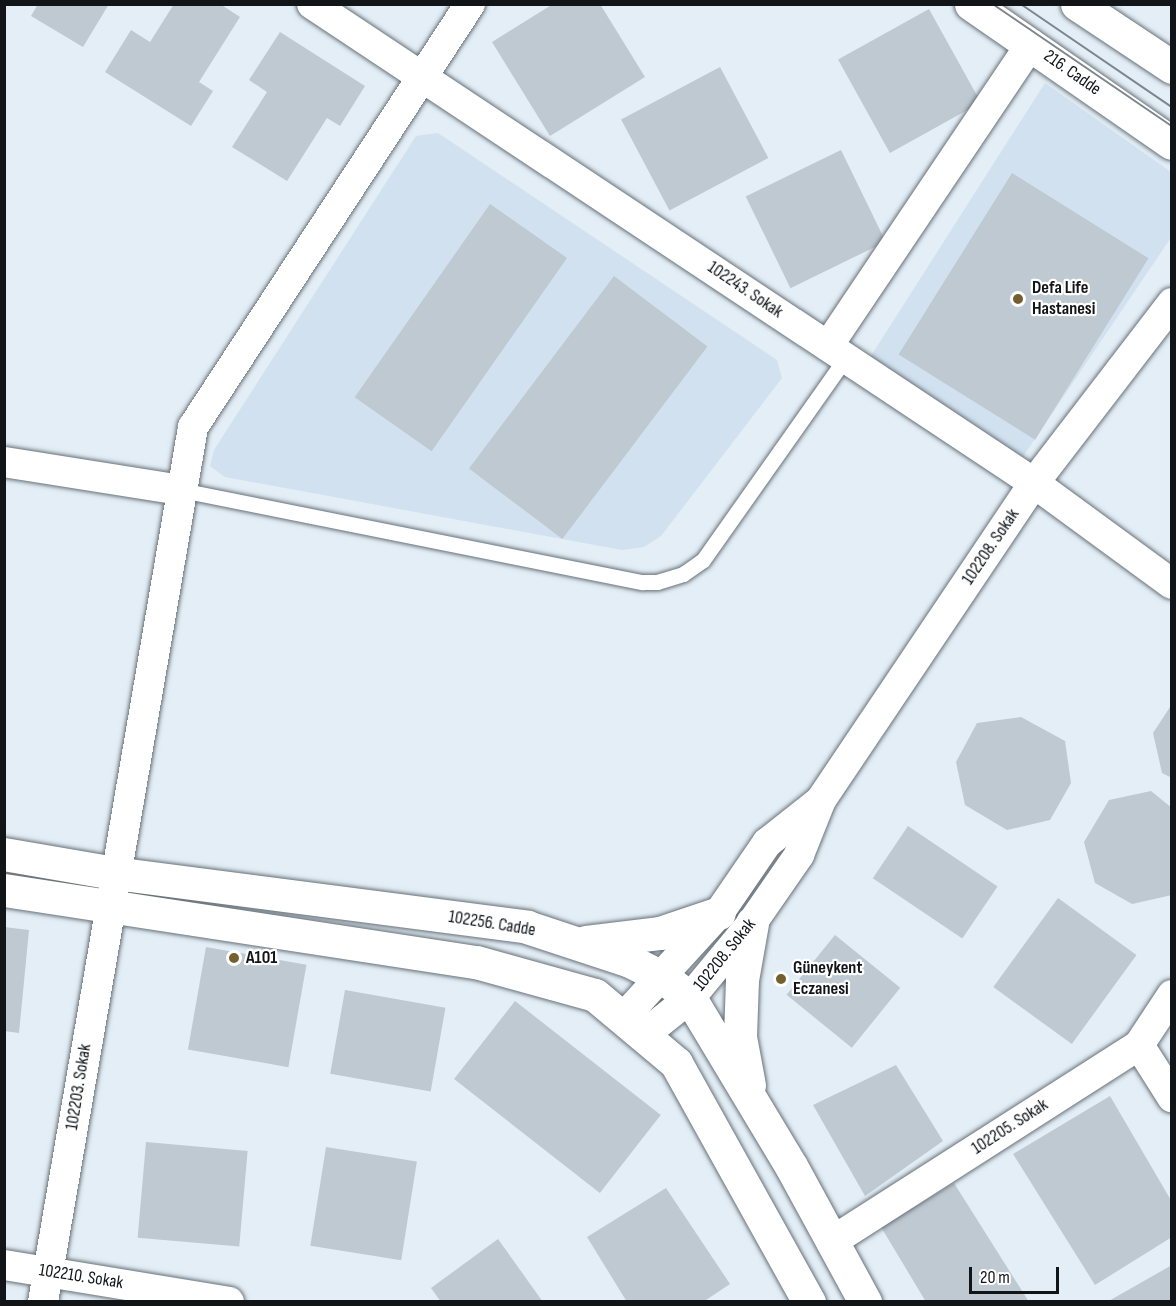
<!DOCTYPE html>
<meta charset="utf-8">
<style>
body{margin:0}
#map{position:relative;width:1176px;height:1306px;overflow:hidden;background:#e3eef6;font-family:"Sofia Sans Condensed",sans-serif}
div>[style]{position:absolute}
.built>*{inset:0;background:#d1e1ef}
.building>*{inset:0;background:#bfc9d1;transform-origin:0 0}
.roads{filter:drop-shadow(0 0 2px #687179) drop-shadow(0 0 2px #687179)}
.service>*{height:15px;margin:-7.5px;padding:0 7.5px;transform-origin:7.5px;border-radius:7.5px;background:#fff}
.minor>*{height:30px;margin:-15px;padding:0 15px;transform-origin:15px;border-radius:15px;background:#fff}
.tertiary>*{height:33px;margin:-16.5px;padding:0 16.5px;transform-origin:16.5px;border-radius:16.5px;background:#fff}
.primary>*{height:33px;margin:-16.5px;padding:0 16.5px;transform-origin:16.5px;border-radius:16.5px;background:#fff}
.tram>*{height:1.5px;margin:-0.75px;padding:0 0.75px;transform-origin:0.75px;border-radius:0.75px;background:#7e868c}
.dots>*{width:16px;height:16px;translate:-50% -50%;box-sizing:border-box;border:3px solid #fff;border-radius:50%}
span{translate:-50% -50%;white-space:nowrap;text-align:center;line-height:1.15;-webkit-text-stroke:4.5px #fff;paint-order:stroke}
.street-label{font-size:18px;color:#111518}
.poi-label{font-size:18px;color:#111518;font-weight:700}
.left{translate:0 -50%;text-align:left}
.frame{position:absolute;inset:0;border:6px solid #111518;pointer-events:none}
.scale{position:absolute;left:969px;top:1267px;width:90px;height:27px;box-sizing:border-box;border:3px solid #111518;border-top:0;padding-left:8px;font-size:18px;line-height:21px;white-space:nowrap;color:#111518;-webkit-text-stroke:4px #fff;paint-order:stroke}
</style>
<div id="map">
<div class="built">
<div style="clip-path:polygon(1045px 83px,1171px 172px,1172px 221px,1170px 239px,1020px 461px,869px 359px)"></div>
<div style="clip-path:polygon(438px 133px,777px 360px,782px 378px,661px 536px,644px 547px,622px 550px,225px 477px,210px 466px,214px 450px,416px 136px)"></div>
</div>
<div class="building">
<div style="clip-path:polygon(38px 4px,109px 4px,83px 47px,31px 16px)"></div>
<div style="clip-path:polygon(174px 4px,220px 4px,240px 17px,199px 82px,213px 91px,191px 126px,105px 72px,131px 30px,150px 42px)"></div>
<div style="clip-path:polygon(553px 4px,600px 4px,645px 77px,550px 136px,492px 42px)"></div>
<div style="left:929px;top:9px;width:107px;height:104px;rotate:61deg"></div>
<div style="clip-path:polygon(280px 32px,365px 86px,340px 126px,327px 118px,287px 181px,232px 147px,267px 92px,249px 80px)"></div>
<div style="left:720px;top:67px;width:103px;height:112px;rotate:62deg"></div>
<div style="left:841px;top:150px;width:102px;height:106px;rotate:64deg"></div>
<div style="left:1012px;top:173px;width:161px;height:214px;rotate:32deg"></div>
<div style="left:490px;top:204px;width:94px;height:236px;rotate:35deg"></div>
<div style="left:614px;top:276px;width:117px;height:241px;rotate:37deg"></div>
<div style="clip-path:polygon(1172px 704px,1172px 778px,1162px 773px,1153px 733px)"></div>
<div style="clip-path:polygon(1021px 717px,1065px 741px,1071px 783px,1050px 820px,1007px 830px,965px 805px,956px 762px,977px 723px)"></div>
<div style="clip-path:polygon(1151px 791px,1172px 808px,1172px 895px,1132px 904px,1095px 883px,1084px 842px,1109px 800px)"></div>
<div style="left:908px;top:826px;width:108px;height:63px;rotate:34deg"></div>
<div style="left:1058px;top:898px;width:97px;height:110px;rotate:36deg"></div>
<div style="clip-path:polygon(4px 927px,29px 930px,19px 1033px,4px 1031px)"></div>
<div style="left:835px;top:935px;width:84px;height:77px;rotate:39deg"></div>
<div style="left:206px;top:947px;width:102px;height:104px;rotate:10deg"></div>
<div style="left:345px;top:990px;width:102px;height:85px;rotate:10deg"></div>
<div style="left:515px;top:1001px;width:185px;height:99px;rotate:38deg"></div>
<div style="clip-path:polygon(896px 1065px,943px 1141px,865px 1196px,813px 1105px)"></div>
<div style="clip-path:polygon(1110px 1096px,1172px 1202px,1172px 1237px,1095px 1285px,1013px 1154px)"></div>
<div style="left:146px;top:1142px;width:102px;height:96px;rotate:5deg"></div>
<div style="left:326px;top:1147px;width:92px;height:100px;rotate:9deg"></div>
<div style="clip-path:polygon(954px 1183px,1029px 1302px,926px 1302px,881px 1227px)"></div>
<div style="clip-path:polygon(666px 1188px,730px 1284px,703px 1302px,627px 1302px,587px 1237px)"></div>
<div style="clip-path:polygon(498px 1239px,543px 1302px,441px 1302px,431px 1288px)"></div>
<div style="clip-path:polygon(1172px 1265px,1172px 1302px,1107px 1302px)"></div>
</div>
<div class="roads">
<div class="service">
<div style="left:181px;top:490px;width:471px;rotate:11.3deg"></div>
<div style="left:643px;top:582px;width:14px"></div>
<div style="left:657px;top:582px;width:27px;rotate:-17deg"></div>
<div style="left:683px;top:574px;width:24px;rotate:-35deg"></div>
<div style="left:703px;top:560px;width:248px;rotate:-54.8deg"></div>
</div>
<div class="minor">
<div style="left:312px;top:4px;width:866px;rotate:33.56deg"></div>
<div style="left:1034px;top:483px;width:171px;rotate:36.2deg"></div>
<div style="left:828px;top:346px;width:364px;rotate:-56.1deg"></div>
<div style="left:4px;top:462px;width:179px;rotate:9deg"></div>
<div style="left:624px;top:1017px;width:141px;rotate:-47.6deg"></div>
<div style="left:719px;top:913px;width:85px;rotate:-55.6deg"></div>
<div style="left:767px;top:843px;width:66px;rotate:-38.3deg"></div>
<div style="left:645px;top:1034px;width:58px;rotate:-38.7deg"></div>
<div style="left:690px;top:998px;width:97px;rotate:-50.4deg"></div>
<div style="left:752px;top:923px;width:83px;rotate:-55.3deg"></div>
<div style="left:799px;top:855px;width:59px;rotate:-68.2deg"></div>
<div style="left:821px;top:800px;width:382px;rotate:-56.1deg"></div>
<div style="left:1034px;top:483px;width:227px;rotate:-52.5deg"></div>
<div style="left:1139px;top:1045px;width:62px;rotate:57.6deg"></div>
<div style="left:831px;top:1242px;width:366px;rotate:-32.6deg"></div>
<div style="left:1139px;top:1045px;width:60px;rotate:-56.6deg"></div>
<div style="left:4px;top:1265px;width:228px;rotate:9.3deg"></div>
<div style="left:43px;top:1302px;width:888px;rotate:-80.27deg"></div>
<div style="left:193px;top:427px;width:506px;rotate:-56.78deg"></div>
</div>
<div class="tertiary">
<div style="left:4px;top:854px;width:112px;rotate:9.8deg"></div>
<div style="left:114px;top:873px;width:417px;rotate:7.4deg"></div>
<div style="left:527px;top:927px;width:108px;rotate:18.3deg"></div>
<div style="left:630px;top:961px;width:38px;rotate:27deg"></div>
<div style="left:664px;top:978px;width:33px;rotate:38deg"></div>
<div style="left:690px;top:998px;width:196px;rotate:59deg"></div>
<div style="left:791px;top:1166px;width:155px;rotate:61.4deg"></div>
<div style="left:4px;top:890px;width:477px;rotate:8.7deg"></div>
<div style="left:476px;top:962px;width:123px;rotate:15.5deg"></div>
<div style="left:595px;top:995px;width:106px;rotate:40deg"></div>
<div style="left:676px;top:1063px;width:274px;rotate:60.9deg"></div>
<div style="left:586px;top:942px;width:75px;rotate:-6.9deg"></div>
<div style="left:660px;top:933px;width:62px;rotate:-18.7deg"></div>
<div style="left:749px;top:1085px;width:49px;rotate:-100.6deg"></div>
<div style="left:740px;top:1037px;width:57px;rotate:-88deg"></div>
<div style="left:742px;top:980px;width:58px;rotate:-80deg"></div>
</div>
<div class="primary">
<div style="left:971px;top:4px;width:244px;rotate:34.7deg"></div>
<div style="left:1077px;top:4px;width:114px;rotate:33.6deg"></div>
</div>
</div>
<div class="tram">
<div style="left:993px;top:4px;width:217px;rotate:34.3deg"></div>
<div style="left:1021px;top:4px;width:183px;rotate:34.3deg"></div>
</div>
<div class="dots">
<div style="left:1018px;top:299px;background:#73602e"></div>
<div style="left:234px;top:958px;background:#73602e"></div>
<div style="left:781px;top:979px;background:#73602e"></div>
</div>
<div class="street-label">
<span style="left:1072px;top:73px;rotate:35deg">216. Cadde</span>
<span style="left:745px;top:290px;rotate:34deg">102243. Sokak</span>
<span style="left:991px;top:547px;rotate:-56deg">102208. Sokak</span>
<span style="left:492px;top:924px;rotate:9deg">102256. Cadde</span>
<span style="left:725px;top:955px;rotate:-51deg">102208. Sokak</span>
<span style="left:79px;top:1087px;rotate:-81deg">102203. Sokak</span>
<span style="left:1010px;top:1127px;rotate:-33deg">102205. Sokak</span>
<span style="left:81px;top:1277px;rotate:9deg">102210. Sokak</span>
</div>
<div class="poi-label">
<span class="left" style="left:1032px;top:299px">Defa Life<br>Hastanesi</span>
<span class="left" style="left:246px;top:958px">A101</span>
<span class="left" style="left:793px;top:979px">Güneykent<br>Eczanesi</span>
</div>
<div class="frame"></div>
<div class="scale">20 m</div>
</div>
